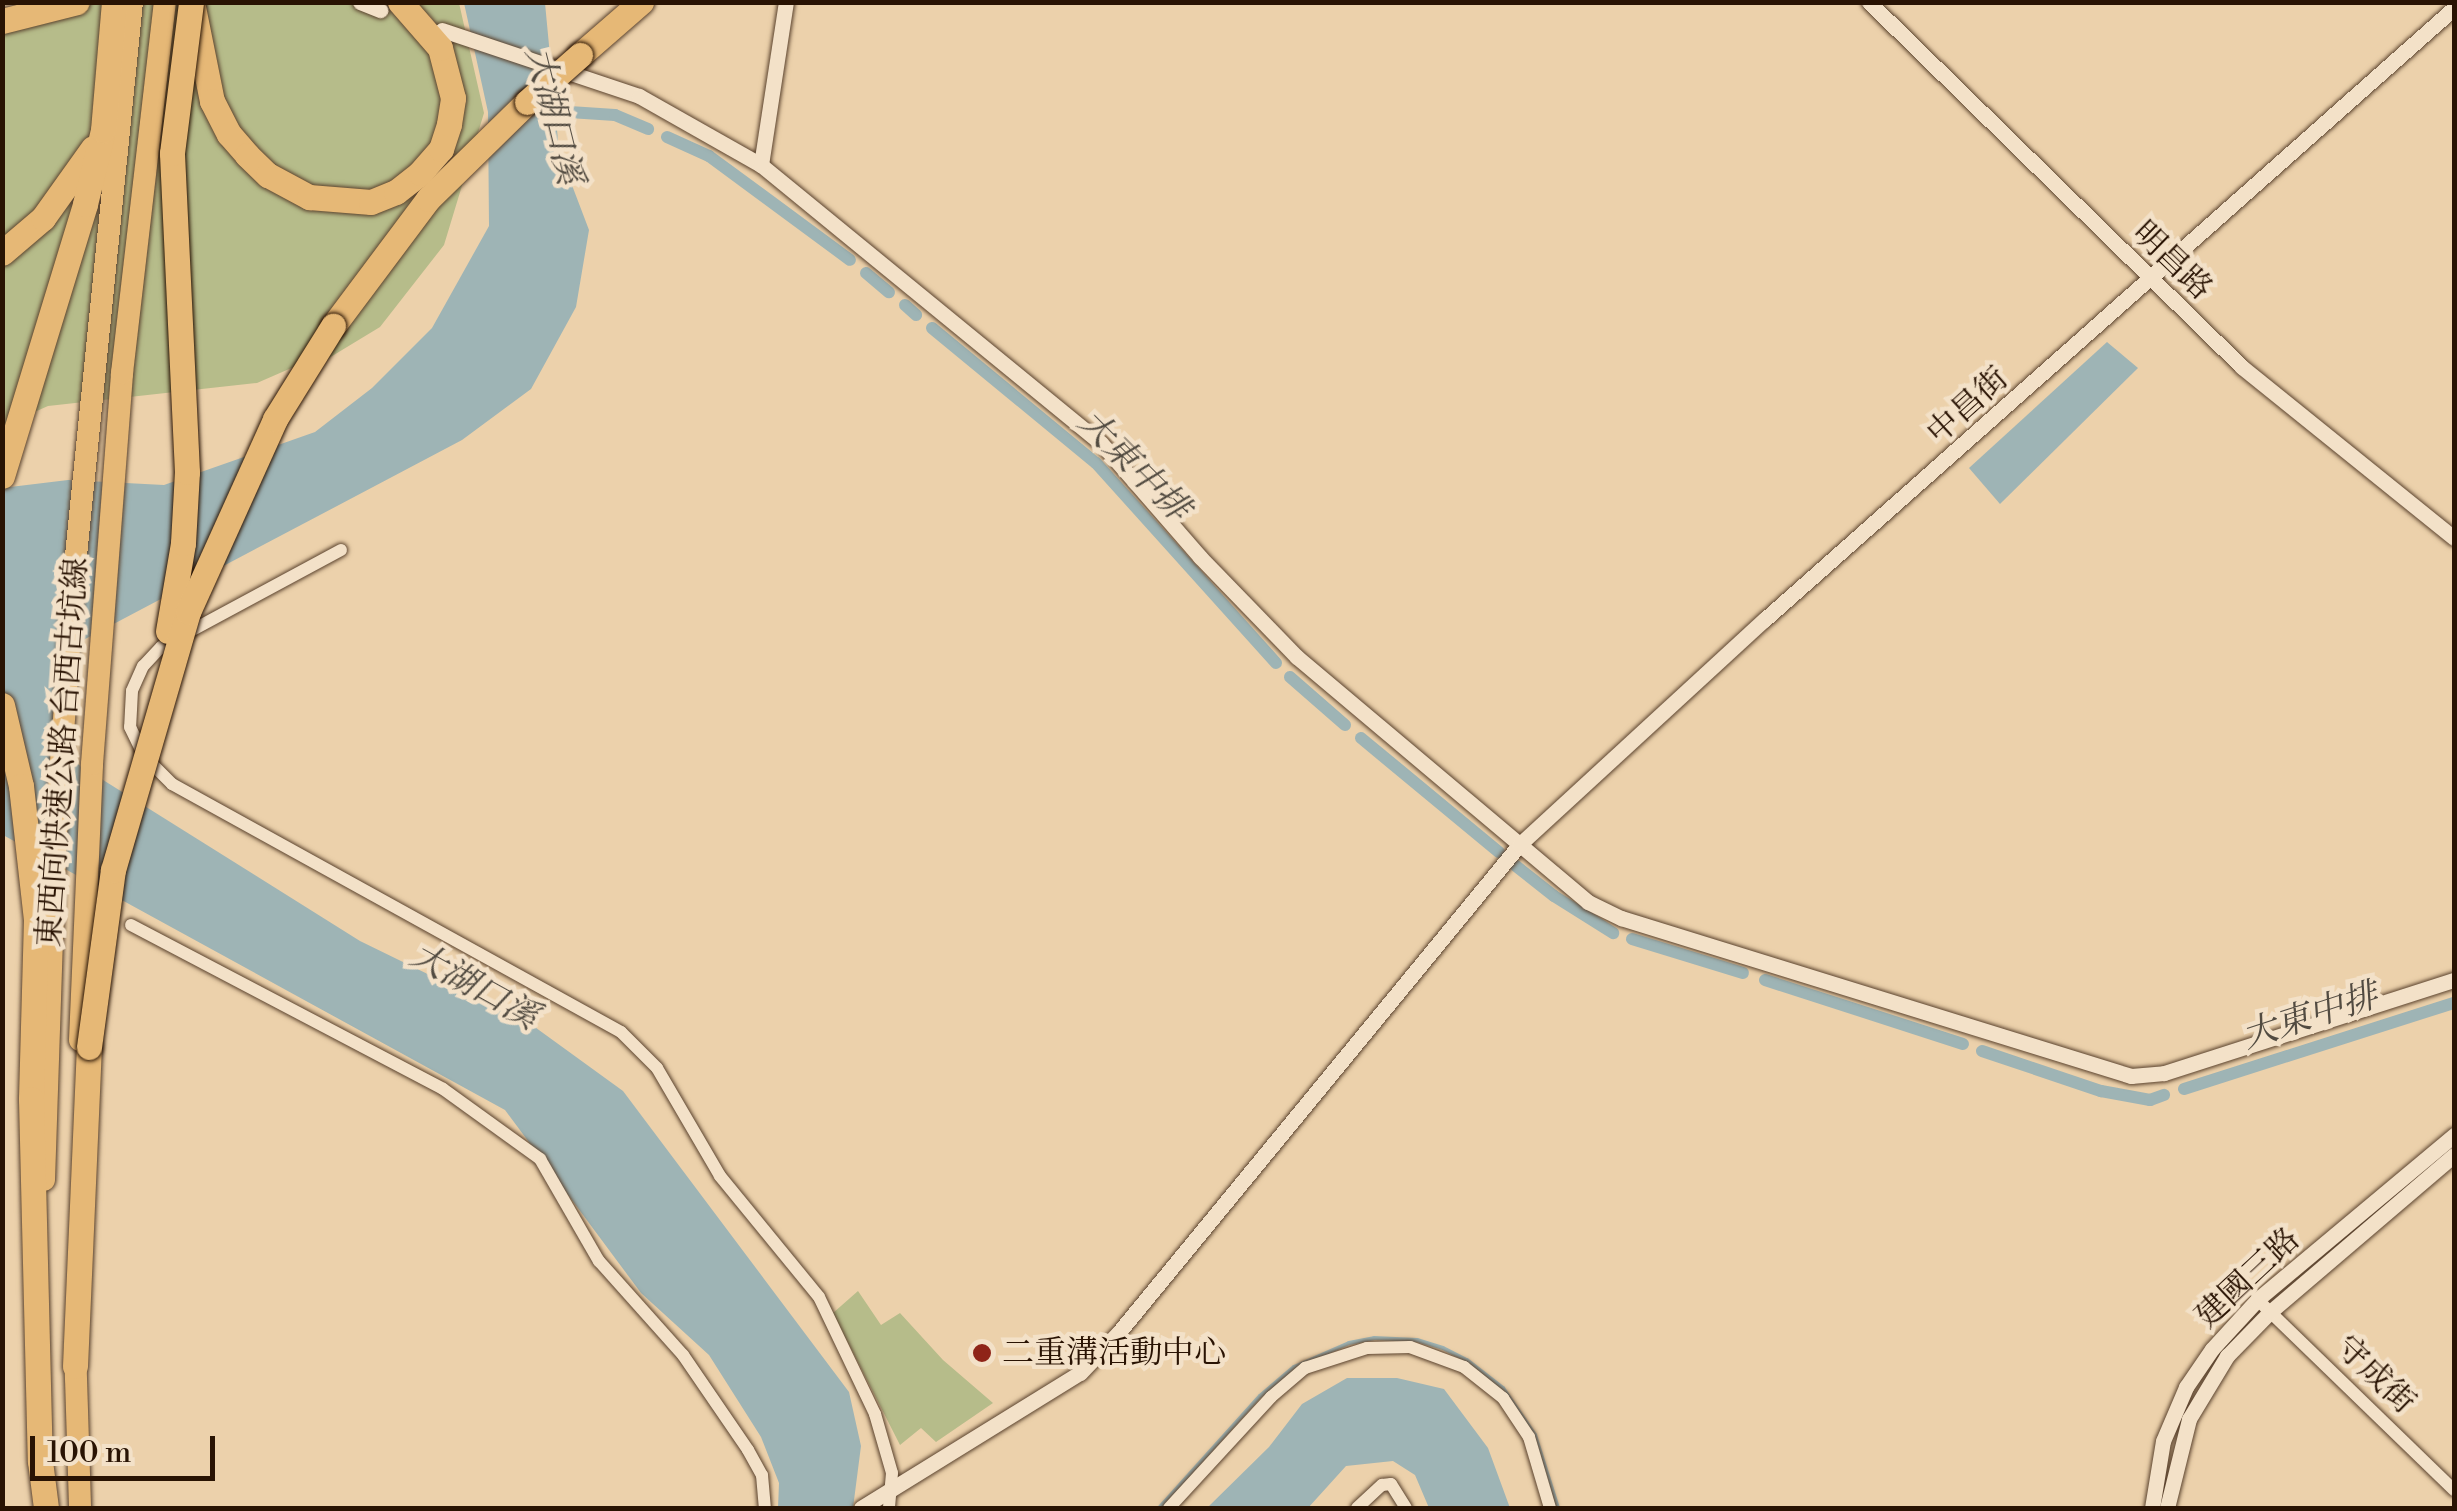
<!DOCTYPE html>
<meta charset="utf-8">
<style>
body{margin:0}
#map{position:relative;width:2457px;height:1511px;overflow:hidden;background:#ecd1ab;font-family:"Libre Bodoni","Noto Serif TC",serif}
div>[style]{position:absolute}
.green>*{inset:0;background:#b6bc8a}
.water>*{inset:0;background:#9eb4b5}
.stream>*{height:4px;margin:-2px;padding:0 2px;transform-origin:2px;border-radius:2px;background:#9eb4b5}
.canal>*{height:12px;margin:-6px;padding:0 6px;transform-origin:6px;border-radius:6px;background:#9eb4b5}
.roads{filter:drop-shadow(0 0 2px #5a422d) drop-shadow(0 0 2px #5a422d)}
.minor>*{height:12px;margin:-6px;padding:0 6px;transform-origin:6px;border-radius:6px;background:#f3e1c8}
.tertiary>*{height:15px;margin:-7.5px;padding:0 7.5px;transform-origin:7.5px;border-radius:7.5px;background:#f3e1c8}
.trunk>*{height:22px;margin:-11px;padding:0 11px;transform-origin:11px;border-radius:11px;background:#e6b876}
.motorway>*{height:25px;margin:-12.5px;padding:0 12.5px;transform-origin:12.5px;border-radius:12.5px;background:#e6b876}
.bridges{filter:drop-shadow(0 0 2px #291303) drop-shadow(0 0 2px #291303)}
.motorway-bridge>*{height:25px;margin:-12.5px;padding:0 12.5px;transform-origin:12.5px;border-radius:12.5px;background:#e6b876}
.dots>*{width:28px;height:28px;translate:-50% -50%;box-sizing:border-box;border:5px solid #f3e1c8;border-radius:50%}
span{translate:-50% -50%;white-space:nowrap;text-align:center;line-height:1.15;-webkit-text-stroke:9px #f3e1c8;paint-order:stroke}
.street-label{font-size:32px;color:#291303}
.poi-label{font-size:32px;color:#291303}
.left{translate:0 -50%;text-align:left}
.water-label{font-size:35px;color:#524b41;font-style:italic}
.frame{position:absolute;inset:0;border:5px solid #291303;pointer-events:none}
.scale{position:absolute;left:30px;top:1436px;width:185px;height:45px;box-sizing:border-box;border:5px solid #291303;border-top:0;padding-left:12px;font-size:30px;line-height:35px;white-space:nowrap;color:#291303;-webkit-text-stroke:8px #f3e1c8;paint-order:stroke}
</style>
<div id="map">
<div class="green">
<div style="clip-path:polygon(95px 3px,389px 3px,446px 38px,430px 16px,413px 3px,459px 3px,484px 113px,444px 245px,380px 327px,319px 364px,296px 366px,257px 383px,48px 406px,3px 426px,3px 27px)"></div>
<div style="clip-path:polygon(858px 1291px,881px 1325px,900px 1313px,943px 1360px,993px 1403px,936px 1442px,921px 1428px,900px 1445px,833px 1313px)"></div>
</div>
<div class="water">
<div style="clip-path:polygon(464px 3px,545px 3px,559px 151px,589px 230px,576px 307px,531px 389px,462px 440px,53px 656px,60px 753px,360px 941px,532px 1025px,623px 1091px,849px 1392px,861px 1446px,853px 1508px,778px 1508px,779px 1483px,761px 1437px,709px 1355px,641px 1293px,505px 1110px,3px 835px,2px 488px,68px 480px,164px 485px,315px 432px,372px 388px,432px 328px,489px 226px,488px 112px)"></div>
<div style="clip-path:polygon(2107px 342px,2138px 368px,2000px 504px,1969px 468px)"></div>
<div style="clip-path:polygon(1347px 1378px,1397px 1378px,1444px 1389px,1488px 1448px,1510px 1508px,1429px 1508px,1415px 1475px,1393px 1461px,1346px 1466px,1308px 1508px,1207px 1508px,1269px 1447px,1302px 1404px)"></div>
</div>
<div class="stream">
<div style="left:1159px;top:1508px;width:151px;rotate:-48deg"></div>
<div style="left:1260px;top:1396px;width:45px;rotate:-40.5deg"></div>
<div style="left:1294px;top:1367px;width:60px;rotate:-23.6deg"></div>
<div style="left:1349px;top:1343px;width:25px;rotate:-11deg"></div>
<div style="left:1374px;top:1338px;width:43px;rotate:2.7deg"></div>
<div style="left:1417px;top:1340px;width:27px;rotate:17deg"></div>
<div style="left:1443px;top:1348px;width:27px;rotate:27deg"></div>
<div style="left:1467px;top:1360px;width:46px;rotate:37.9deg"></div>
<div style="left:1503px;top:1388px;width:57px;rotate:55.8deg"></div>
<div style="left:1535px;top:1435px;width:77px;rotate:72.5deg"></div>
</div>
<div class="canal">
<div style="left:539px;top:110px;width:76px;rotate:3.8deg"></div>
<div style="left:615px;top:115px;width:36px;rotate:23deg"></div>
<div style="left:667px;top:137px;width:46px;rotate:24.3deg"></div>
<div style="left:709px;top:156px;width:175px;rotate:36.4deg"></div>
<div style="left:866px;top:273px;width:30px;rotate:40deg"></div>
<div style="left:905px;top:305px;width:15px;rotate:42deg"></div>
<div style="left:932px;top:328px;width:212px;rotate:39.5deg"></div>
<div style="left:1096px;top:463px;width:269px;rotate:48deg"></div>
<div style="left:1290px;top:677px;width:73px;rotate:41.1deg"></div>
<div style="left:1361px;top:738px;width:179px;rotate:39.6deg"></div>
<div style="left:1516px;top:866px;width:48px;rotate:38.3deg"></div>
<div style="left:1554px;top:896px;width:70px;rotate:32.1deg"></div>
<div style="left:1632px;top:939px;width:116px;rotate:17deg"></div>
<div style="left:1765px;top:980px;width:208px;rotate:17.9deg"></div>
<div style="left:1982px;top:1051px;width:126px;rotate:18.6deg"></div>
<div style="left:2101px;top:1091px;width:50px;rotate:10.4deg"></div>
<div style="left:2150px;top:1100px;width:15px;rotate:-20deg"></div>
<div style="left:2184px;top:1089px;width:283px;rotate:-17.7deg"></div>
</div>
<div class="roads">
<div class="minor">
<div style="left:341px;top:550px;width:204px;rotate:151.7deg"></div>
<div style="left:161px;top:647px;width:26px;rotate:133deg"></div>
<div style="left:143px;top:666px;width:27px;rotate:114deg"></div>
<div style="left:132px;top:691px;width:36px;rotate:93deg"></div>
<div style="left:130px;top:727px;width:32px;rotate:64deg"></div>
<div style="left:144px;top:756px;width:40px;rotate:45deg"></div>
<div style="left:172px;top:784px;width:513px;rotate:28.91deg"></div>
<div style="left:621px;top:1032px;width:51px;rotate:45deg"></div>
<div style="left:657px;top:1068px;width:125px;rotate:59.7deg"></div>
<div style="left:720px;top:1176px;width:156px;rotate:50.7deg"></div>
<div style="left:819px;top:1297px;width:130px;rotate:64.4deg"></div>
<div style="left:875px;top:1414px;width:61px;rotate:73.9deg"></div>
<div style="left:892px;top:1473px;width:35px;rotate:95deg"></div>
<div style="left:131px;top:925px;width:352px;rotate:27.7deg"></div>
<div style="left:443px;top:1089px;width:120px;rotate:35.8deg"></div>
<div style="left:540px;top:1159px;width:118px;rotate:60deg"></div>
<div style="left:599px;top:1261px;width:126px;rotate:48.2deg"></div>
<div style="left:683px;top:1355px;width:115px;rotate:55.6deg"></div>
<div style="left:748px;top:1450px;width:29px;rotate:61deg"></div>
<div style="left:762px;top:1475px;width:33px;rotate:85deg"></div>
<div style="left:2263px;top:1305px;width:266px;rotate:44.1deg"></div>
<div style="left:1169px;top:1508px;width:151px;rotate:-47.4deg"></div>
<div style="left:1271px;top:1397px;width:45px;rotate:-40.5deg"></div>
<div style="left:1305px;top:1368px;width:65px;rotate:-17.9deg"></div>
<div style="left:1367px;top:1348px;width:43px;rotate:-1.3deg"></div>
<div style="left:1410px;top:1347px;width:58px;rotate:20.3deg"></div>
<div style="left:1464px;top:1367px;width:50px;rotate:38.5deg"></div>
<div style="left:1503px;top:1398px;width:47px;rotate:56.3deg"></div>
<div style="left:1529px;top:1437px;width:74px;rotate:73.5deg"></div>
<div style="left:1357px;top:1508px;width:34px;rotate:-43deg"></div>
<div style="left:1382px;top:1485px;width:9px;rotate:-6deg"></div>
<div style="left:1391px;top:1484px;width:28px;rotate:58deg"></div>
</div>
<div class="tertiary">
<div style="left:360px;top:2px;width:22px;rotate:22deg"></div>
<div style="left:1869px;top:2px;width:522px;rotate:44.38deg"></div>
<div style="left:2242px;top:367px;width:272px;rotate:38.9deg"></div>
<div style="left:442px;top:30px;width:208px;rotate:18.5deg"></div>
<div style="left:639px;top:96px;width:140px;rotate:29.5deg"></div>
<div style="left:761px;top:165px;width:439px;rotate:39.3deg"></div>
<div style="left:1101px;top:443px;width:151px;rotate:49deg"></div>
<div style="left:1200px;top:557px;width:139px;rotate:45.9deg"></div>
<div style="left:1297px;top:657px;width:380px;rotate:40.1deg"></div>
<div style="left:1588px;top:902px;width:37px;rotate:26deg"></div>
<div style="left:1621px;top:918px;width:534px;rotate:17.21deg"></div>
<div style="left:2131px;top:1076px;width:33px;rotate:-5deg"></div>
<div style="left:2164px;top:1073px;width:305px;rotate:-17.8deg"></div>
<div style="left:761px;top:165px;width:165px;rotate:-81.3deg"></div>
<div style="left:861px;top:1508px;width:257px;rotate:-31.7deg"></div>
<div style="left:1080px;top:1373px;width:57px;rotate:-46.4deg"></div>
<div style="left:1119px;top:1332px;width:630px;rotate:-50.6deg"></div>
<div style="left:1519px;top:845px;width:333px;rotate:-42.6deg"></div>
<div style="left:1764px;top:620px;width:922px;rotate:-41.57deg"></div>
<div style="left:2152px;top:1508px;width:68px;rotate:-80.7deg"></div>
<div style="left:2163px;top:1441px;width:59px;rotate:-66.9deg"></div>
<div style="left:2186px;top:1387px;width:46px;rotate:-55.6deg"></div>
<div style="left:2212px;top:1349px;width:68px;rotate:-47.4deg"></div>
<div style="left:2258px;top:1299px;width:256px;rotate:-39.9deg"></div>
<div style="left:2167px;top:1508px;width:92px;rotate:-76.1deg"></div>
<div style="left:2189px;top:1419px;width:74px;rotate:-58.9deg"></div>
<div style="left:2227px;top:1356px;width:62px;rotate:-45.7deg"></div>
<div style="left:2270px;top:1312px;width:242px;rotate:-40.5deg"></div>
</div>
<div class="trunk">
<div style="left:80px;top:1040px;width:276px;rotate:-87.5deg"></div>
<div style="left:92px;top:764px;width:392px;rotate:-85.6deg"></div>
<div style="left:122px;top:373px;width:373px;rotate:-83.4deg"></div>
<div style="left:44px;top:1180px;width:332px;rotate:-88.1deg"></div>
<div style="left:55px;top:848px;width:274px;rotate:-86deg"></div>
<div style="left:74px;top:575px;width:576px;rotate:-84.22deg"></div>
<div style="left:75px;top:1347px;width:161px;rotate:88.2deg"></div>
</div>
<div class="motorway">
<div style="left:193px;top:7px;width:96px;rotate:78.6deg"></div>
<div style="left:212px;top:101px;width:37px;rotate:63deg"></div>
<div style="left:229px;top:134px;width:28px;rotate:49deg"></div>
<div style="left:247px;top:155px;width:29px;rotate:44deg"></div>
<div style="left:268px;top:175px;width:47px;rotate:28.2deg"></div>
<div style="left:309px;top:197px;width:62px;rotate:4.6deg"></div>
<div style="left:371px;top:202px;width:27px;rotate:-22deg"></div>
<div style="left:396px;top:192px;width:31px;rotate:-38deg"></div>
<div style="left:420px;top:173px;width:32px;rotate:-49deg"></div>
<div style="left:441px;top:149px;width:26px;rotate:-72deg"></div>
<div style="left:449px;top:124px;width:26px;rotate:-81deg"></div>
<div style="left:453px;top:98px;width:52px;rotate:-104.6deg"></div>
<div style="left:440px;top:48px;width:61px;rotate:-131deg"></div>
<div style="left:2px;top:21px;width:77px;rotate:-14.2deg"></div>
<div style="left:580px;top:55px;width:81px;rotate:-41deg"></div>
<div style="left:2px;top:253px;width:54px;rotate:-40.5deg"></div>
<div style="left:43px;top:218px;width:86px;rotate:-54.5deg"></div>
<div style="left:333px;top:326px;width:159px;rotate:-53.2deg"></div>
<div style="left:428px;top:199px;width:139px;rotate:-44.4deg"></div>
<div style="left:2px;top:476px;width:284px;rotate:-73deg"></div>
<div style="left:85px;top:204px;width:76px;rotate:-76.3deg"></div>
<div style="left:103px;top:130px;width:128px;rotate:-85.1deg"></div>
<div style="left:2px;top:705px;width:83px;rotate:76.8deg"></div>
<div style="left:21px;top:786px;width:134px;rotate:83.6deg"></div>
<div style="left:36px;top:919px;width:180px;rotate:91.6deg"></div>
<div style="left:31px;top:1099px;width:362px;rotate:88.6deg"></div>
<div style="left:40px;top:1461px;width:47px;rotate:82.7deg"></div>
<div style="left:75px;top:1366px;width:319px;rotate:-87.5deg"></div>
</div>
</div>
<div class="bridges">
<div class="motorway-bridge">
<div style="left:527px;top:102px;width:71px;rotate:-41.6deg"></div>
<div style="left:168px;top:631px;width:89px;rotate:-80.3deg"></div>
<div style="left:183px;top:543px;width:71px;rotate:-86.8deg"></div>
<div style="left:187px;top:472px;width:319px;rotate:-92.7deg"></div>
<div style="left:172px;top:153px;width:152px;rotate:-82.8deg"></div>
<div style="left:89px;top:1047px;width:179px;rotate:-82.3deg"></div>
<div style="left:113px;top:870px;width:269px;rotate:-73.8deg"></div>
<div style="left:188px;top:612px;width:212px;rotate:-65.7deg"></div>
<div style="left:275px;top:419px;width:110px;rotate:-58.1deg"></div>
</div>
</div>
<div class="dots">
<div style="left:982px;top:1353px;background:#8f2418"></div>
</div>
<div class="street-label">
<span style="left:2172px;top:261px;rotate:44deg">明昌路</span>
<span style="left:1968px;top:406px;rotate:-42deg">中昌街</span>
<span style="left:63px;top:752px;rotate:-86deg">東西向快速公路 台西古坑線</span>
<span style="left:2248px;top:1278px;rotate:-43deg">建國三路</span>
<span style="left:2375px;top:1375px;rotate:44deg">守成街</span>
</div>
<div class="poi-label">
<span class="left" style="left:1002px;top:1353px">二重溝活動中心</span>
</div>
<div class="water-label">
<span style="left:553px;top:116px;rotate:76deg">大湖口溪</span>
<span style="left:1133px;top:466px;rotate:45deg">大東中排</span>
<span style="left:474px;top:987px;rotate:29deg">大湖口溪</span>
<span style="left:2310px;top:1017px;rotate:-18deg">大東中排</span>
</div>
<div class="frame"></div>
<div class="scale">100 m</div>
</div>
